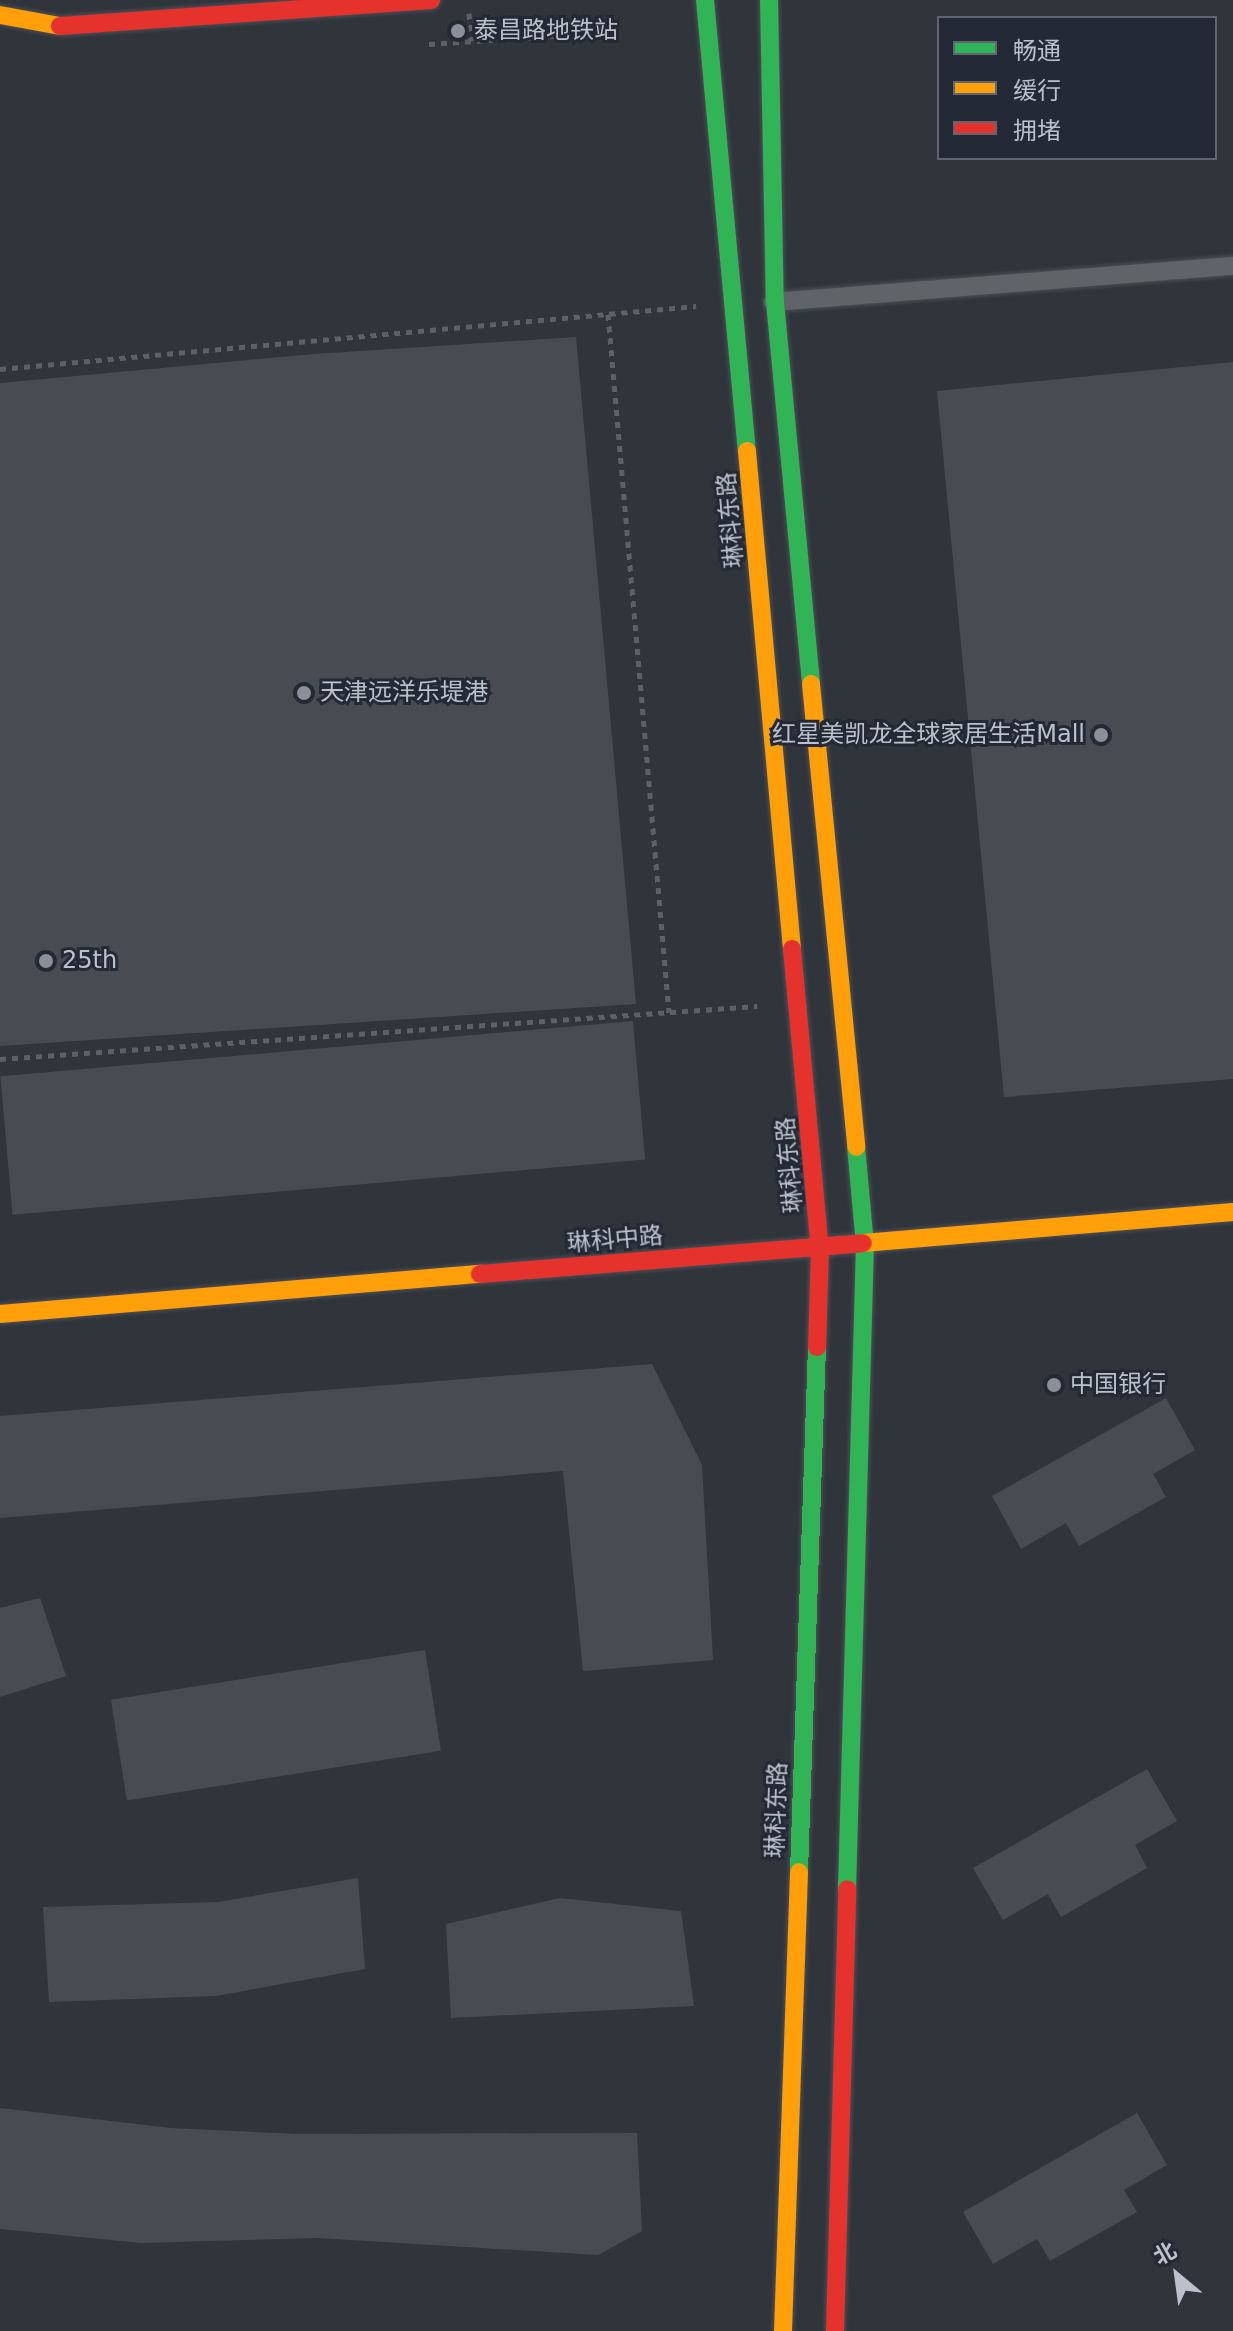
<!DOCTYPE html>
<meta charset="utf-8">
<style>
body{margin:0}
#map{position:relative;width:1233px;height:2331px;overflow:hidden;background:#30343b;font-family:"DejaVu Sans","Noto Sans SC",sans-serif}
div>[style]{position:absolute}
.building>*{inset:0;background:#484b52;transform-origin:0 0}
.path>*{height:5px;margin-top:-2.5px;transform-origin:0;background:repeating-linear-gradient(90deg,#5d6166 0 6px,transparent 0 12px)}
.roads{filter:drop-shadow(0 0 2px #4e5056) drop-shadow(0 0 2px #4e5056)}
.lane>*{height:18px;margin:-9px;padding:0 9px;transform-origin:9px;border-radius:9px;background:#606368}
.fast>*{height:18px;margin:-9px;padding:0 9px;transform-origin:9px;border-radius:9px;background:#30b455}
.slow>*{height:18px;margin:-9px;padding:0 9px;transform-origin:9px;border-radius:9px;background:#ff9f0a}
.jam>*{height:18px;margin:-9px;padding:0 9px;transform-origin:9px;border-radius:9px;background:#e5322d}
.dots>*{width:22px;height:22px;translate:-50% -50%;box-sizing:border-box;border:4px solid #232a36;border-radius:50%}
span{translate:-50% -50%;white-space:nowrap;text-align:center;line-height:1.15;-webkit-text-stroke:6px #232a36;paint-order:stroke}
.poi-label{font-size:24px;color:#bbc1ca}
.left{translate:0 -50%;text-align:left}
.right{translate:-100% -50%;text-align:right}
.street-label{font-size:24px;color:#bbc1ca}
.legend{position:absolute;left:937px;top:16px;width:280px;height:144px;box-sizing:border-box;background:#232a36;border:2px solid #606671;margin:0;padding:10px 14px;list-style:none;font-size:24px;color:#bbc1ca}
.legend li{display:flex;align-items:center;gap:16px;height:40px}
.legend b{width:40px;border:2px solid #606671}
.north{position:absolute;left:1137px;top:2235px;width:80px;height:80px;-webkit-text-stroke:6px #232a36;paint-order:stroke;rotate:331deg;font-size:22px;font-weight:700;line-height:32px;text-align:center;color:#bbc1ca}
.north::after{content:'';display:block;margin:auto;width:28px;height:36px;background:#bbc1ca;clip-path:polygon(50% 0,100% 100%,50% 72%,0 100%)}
</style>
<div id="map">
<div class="building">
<div style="clip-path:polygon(576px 337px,636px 1004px,0 1046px,0 383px,314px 354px)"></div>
<div style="clip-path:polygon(1233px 362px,1233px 1079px,1004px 1097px,937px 391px)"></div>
<div style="left:633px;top:1021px;width:139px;height:635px;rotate:85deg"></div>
<div style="clip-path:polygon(652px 1364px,702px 1465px,713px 1660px,583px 1671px,563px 1471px,0 1518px,0 1416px)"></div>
<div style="clip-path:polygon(1166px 1398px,1195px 1450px,1153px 1474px,1166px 1497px,1079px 1546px,1066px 1523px,1021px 1549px,992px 1496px)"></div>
<div style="clip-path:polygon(40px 1598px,66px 1676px,0 1697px,0 1608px)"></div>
<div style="left:425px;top:1650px;width:102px;height:318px;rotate:81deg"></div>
<div style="clip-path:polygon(1147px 1769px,1177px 1821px,1135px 1845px,1147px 1868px,1061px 1917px,1048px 1894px,1003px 1920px,973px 1868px)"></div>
<div style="clip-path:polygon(358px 1878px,365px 1969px,216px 1996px,49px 2002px,43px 1907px,218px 1902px)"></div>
<div style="clip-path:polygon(560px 1898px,681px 1911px,694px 2006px,451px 2018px,446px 1924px)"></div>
<div style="clip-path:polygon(0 2108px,171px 2128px,297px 2134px,637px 2133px,642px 2231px,598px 2255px,318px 2238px,141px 2243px,0 2229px)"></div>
<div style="clip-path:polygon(1137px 2113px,1167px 2165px,1124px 2190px,1137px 2212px,1050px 2261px,1037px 2239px,993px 2264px,963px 2212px)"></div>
</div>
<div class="path">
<div style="left:469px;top:13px;width:28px;rotate:86deg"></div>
<div style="left:429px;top:44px;width:155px;rotate:-3.7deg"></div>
<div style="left:608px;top:314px;width:701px;rotate:85.01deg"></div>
<div style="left:0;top:369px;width:699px;rotate:-5.17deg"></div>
<div style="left:0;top:1059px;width:759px;rotate:-4deg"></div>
</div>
<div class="roads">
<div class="lane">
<div style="left:773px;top:302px;width:461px;rotate:-4.5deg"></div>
</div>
<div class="fast">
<div style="left:705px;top:0;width:453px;rotate:84.7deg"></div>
<div style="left:769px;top:0;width:302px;rotate:88.9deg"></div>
<div style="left:775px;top:302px;width:384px;rotate:84.6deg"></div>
<div style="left:799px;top:1872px;width:525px;rotate:-88.04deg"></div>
<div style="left:847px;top:1889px;width:644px;rotate:-88.4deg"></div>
<div style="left:865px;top:1245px;width:98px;rotate:-95.2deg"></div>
</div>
<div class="slow">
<div style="left:0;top:15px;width:61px;rotate:10.4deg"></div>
<div style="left:747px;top:451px;width:500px;rotate:84.84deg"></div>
<div style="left:811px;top:684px;width:465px;rotate:84.4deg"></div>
<div style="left:863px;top:1243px;width:371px;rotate:-4.8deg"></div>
<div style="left:0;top:1314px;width:482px;rotate:-4.8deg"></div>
<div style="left:783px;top:2331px;width:459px;rotate:-88deg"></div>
</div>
<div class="jam">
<div style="left:60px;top:26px;width:372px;rotate:-4deg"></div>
<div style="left:792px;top:949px;width:300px;rotate:84.7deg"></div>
<div style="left:820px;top:1248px;width:99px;rotate:91.7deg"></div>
<div style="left:480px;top:1274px;width:384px;rotate:-4.6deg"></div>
<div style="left:835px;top:2331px;width:442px;rotate:-88.4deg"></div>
</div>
</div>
<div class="dots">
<div style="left:458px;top:31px;background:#8a9098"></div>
<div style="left:304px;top:693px;background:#8a9098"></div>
<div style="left:1101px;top:735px;background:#8a9098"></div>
<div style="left:46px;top:961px;background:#8a9098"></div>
<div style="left:1054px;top:1385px;background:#8a9098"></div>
</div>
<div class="poi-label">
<span class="left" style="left:474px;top:31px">泰昌路地铁站</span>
<span class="left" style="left:320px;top:693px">天津远洋乐堤港</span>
<span class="right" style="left:1085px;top:735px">红星美凯龙全球家居生活Mall</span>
<span class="left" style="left:62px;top:961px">25th</span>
<span class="left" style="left:1070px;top:1385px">中国银行</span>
</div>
<div class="street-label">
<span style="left:731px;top:520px;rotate:-95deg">琳科东路</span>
<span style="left:790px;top:1165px;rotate:-95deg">琳科东路</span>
<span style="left:615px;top:1240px;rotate:-5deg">琳科中路</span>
<span style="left:777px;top:1810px;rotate:-88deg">琳科东路</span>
</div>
<ul class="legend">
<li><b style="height:10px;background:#30b455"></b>畅通</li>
<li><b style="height:10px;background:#ff9f0a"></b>缓行</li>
<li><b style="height:10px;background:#e5322d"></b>拥堵</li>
</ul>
<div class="north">北</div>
</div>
